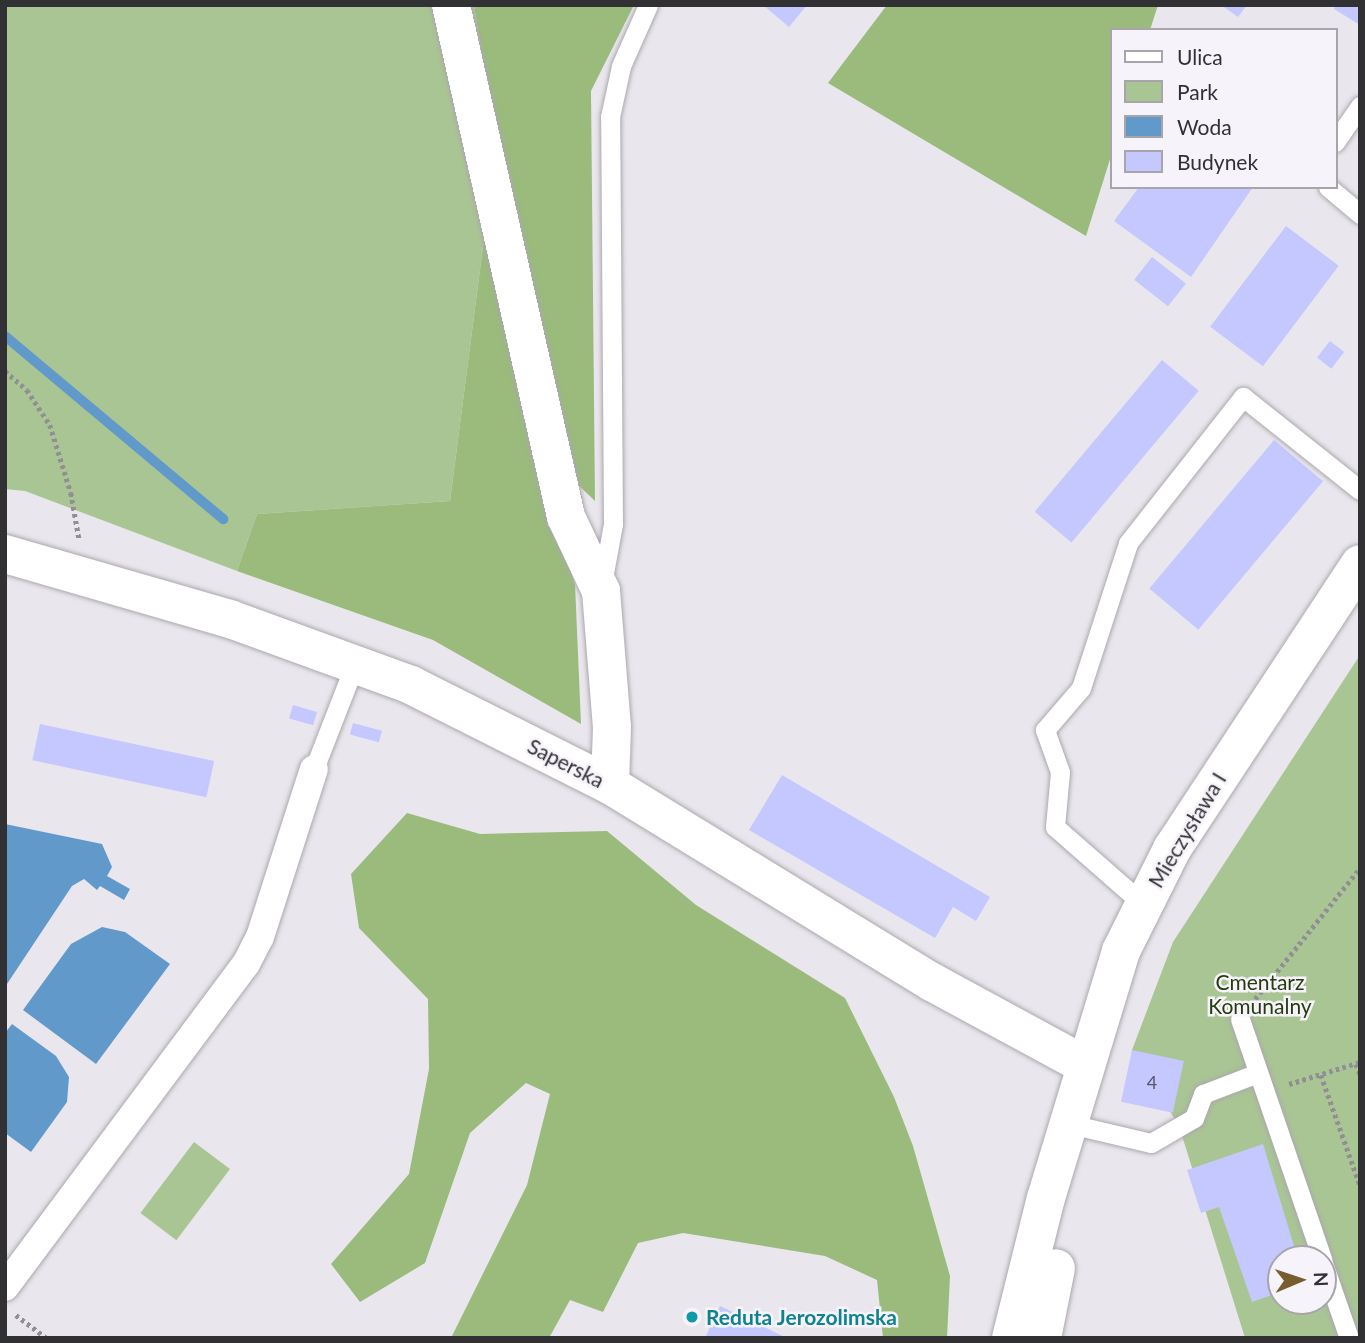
<!DOCTYPE html>
<meta charset="utf-8">
<style>
body{margin:0}
#map{position:relative;width:1365px;height:1343px;overflow:hidden;background:#eae6ed;font-family:Lato,sans-serif}
div>[style]{position:absolute}
.green>*{inset:0;background:#aac594;transform-origin:0 0}
.forest>*{inset:0;background:#9abb7c}
.water>*{inset:0;background:#619aca}
.stream>*{height:10px;margin:-5px;padding:0 5px;transform-origin:5px;border-radius:5px;background:#619aca}
.building>*{inset:0;background:#c4c8fe;transform-origin:0 0}
.path>*{height:4.5px;margin-top:-2.25px;transform-origin:0;background:repeating-linear-gradient(90deg,#928f94 0 3.5px,transparent 0 7px)}
.roads{filter:drop-shadow(0 0 2px #aba8ae) drop-shadow(0 0 2px #aba8ae)}
.service>*{height:19px;margin:-9.5px;padding:0 9.5px;transform-origin:9.5px;border-radius:9.5px;background:#fff}
.pedestrian>*{height:28px;margin:-14px;padding:0 14px;transform-origin:14px;border-radius:14px;background:#fff}
.minor>*{height:38px;margin:-19px;padding:0 19px;transform-origin:19px;border-radius:19px;background:#fff}
.secondary>*{height:38px;margin:-19px;padding:0 19px;transform-origin:19px;border-radius:19px;background:#fff}
.dots>*{width:19px;height:19px;translate:-50% -50%;box-sizing:border-box;border:4px solid #f7f3fa;border-radius:50%}
span{translate:-50% -50%;white-space:nowrap;text-align:center;line-height:1.15;-webkit-text-stroke:5px #f7f3fa;paint-order:stroke}
.number-label{font-size:18px;color:#565666}
.number-label span{-webkit-text-stroke-width:0}
.street-label{font-size:21px;color:#313033}
.park-label{font-size:21px;color:#263c0e}
.culture-label{font-size:21px;color:#0d838f;font-weight:700}
.left{translate:0 -50%;text-align:left}
.frame{position:absolute;inset:0;border:7px solid #313033;pointer-events:none}
.legend{position:absolute;left:1110px;top:28px;width:228px;height:161px;box-sizing:border-box;background:#f7f3fa;border:2px solid #a8a5aa;margin:0;padding:9px 12px;list-style:none;font-size:21px;color:#313033}
.legend li{display:flex;align-items:center;gap:14px;height:35px}
.legend b{width:35px;border:2px solid #a8a5aa}
.north{position:absolute;left:1267px;top:1245px;width:70px;height:70px;box-sizing:border-box;background:#f7f3fa;border:2px solid #a8a5aa;border-radius:50%;rotate:88deg;font-size:19px;font-weight:700;line-height:28px;text-align:center;color:#313033}
.north::after{content:'';display:block;margin:auto;width:24px;height:32px;background:#785d2f;clip-path:polygon(50% 0,100% 100%,50% 72%,0 100%)}
</style>
<div id="map">
<div class="green">
<div style="clip-path:polygon(5px 5px,474px 5px,496px 146px,450px 501px,257px 514px,237px 571px,25px 491px,5px 489px)"></div>
<div style="clip-path:polygon(evenodd,1360px 655px,1360px 1338px,1245px 1338px,1179px 1126px,1132px 1050px,1173px 942px,1360px 655px,1281px 1259px,1323px 1259px,1323px 1301px,1281px 1301px,1281px 1259px)"></div>
<div style="left:194px;top:1142px;width:45px;height:89px;rotate:37deg"></div>
</div>
<div class="forest">
<div style="clip-path:polygon(474px 5px,634px 5px,591px 91px,595px 501px,573px 480px,496px 146px)"></div>
<div style="clip-path:polygon(887px 5px,1158px 5px,1150px 30px,1111px 30px,1111px 156px,1086px 236px,828px 83px)"></div>
<div style="clip-path:polygon(485px 231px,550px 506px,575px 584px,581px 724px,433px 640px,237px 571px,257px 514px,450px 501px)"></div>
<div style="clip-path:polygon(407px 813px,480px 834px,607px 831px,696px 905px,845px 998px,894px 1097px,913px 1146px,950px 1276px,947px 1338px,883px 1338px,877px 1280px,825px 1256px,683px 1233px,638px 1243px,603px 1312px,570px 1300px,549px 1338px,451px 1338px,527px 1185px,550px 1094px,526px 1083px,470px 1133px,425px 1263px,360px 1302px,331px 1264px,409px 1174px,429px 1069px,428px 999px,359px 928px,351px 874px)"></div>
</div>
<div class="water">
<div style="clip-path:polygon(5px 824px,102px 844px,112px 867px,107px 876px,130px 889px,124px 900px,100px 886px,97px 890px,84px 879px,72px 886px,5px 987px)"></div>
<div style="clip-path:polygon(102px 927px,125px 932px,170px 964px,96px 1064px,23px 1010px,71px 944px)"></div>
<div style="clip-path:polygon(12px 1024px,56px 1056px,69px 1077px,67px 1102px,31px 1152px,5px 1133px,5px 1033px)"></div>
</div>
<div class="stream">
<div style="left:5px;top:336px;width:285px;rotate:40deg"></div>
</div>
<div class="building">
<div style="clip-path:polygon(763px 5px,807px 5px,789px 27px)"></div>
<div style="clip-path:polygon(1221px 5px,1247px 5px,1238px 17px)"></div>
<div style="clip-path:polygon(1336px 5px,1360px 5px,1360px 25px,1334px 9px)"></div>
<div style="clip-path:polygon(1139px 187px,1253px 187px,1191px 277px,1114px 221px)"></div>
<div style="left:1286px;top:226px;width:66px;height:126px;rotate:37deg"></div>
<div style="left:1152px;top:257px;width:43px;height:29px;rotate:38deg"></div>
<div style="left:1330px;top:341px;width:18px;height:21px;rotate:38deg"></div>
<div style="left:1162px;top:360px;width:48px;height:198px;rotate:40deg"></div>
<div style="left:1274px;top:440px;width:64px;height:194px;rotate:40deg"></div>
<div style="left:293px;top:705px;width:25px;height:14px;rotate:16deg"></div>
<div style="left:353px;top:723px;width:30px;height:12px;rotate:15deg"></div>
<div style="left:40px;top:724px;width:178px;height:37px;rotate:12deg"></div>
<div style="clip-path:polygon(782px 775px,990px 897px,976px 921px,953px 907px,935px 938px,749px 830px)"></div>
<div style="left:1132px;top:1050px;width:53px;height:53px;rotate:12deg"></div>
<div style="clip-path:polygon(1263px 1144px,1298px 1259px,1281px 1259px,1281px 1292px,1252px 1302px,1219px 1207px,1201px 1213px,1187px 1170px)"></div>
<div style="clip-path:polygon(720px 1306px,787px 1338px,705px 1338px)"></div>
</div>
<div class="path">
<div style="left:5px;top:371px;width:29px;rotate:41deg"></div>
<div style="left:27px;top:390px;width:42px;rotate:56.7deg"></div>
<div style="left:50px;top:425px;width:71px;rotate:72.8deg"></div>
<div style="left:71px;top:493px;width:46px;rotate:79.9deg"></div>
<div style="left:1255px;top:999px;width:168px;rotate:-51.3deg"></div>
<div style="left:1356px;top:1064px;width:11px;rotate:68deg"></div>
<div style="left:1321px;top:1075px;width:117px;rotate:70.5deg"></div>
<div style="left:1289px;top:1084px;width:74px;rotate:-17.2deg"></div>
<div style="left:16px;top:1315px;width:38px;rotate:37deg"></div>
</div>
<div class="roads">
<div class="service">
<div style="left:1335px;top:142px;width:44px;rotate:-55.2deg"></div>
<div style="left:1328px;top:187px;width:42px;rotate:40.2deg"></div>
<div style="left:602px;top:584px;width:61px;rotate:-79.6deg"></div>
<div style="left:613px;top:524px;width:407px;rotate:-90.4deg"></div>
<div style="left:610px;top:117px;width:52px;rotate:-77.8deg"></div>
<div style="left:621px;top:66px;width:67px;rotate:-66.1deg"></div>
<div style="left:314px;top:769px;width:113px;rotate:-68.7deg"></div>
<div style="left:1143px;top:904px;width:117px;rotate:-138.8deg"></div>
<div style="left:1055px;top:827px;width:55px;rotate:-84.8deg"></div>
<div style="left:1060px;top:772px;width:45px;rotate:-109.7deg"></div>
<div style="left:1045px;top:730px;width:55px;rotate:-49.4deg"></div>
<div style="left:1081px;top:688px;width:152px;rotate:-72deg"></div>
<div style="left:1128px;top:543px;width:186px;rotate:-51.8deg"></div>
<div style="left:1243px;top:397px;width:149px;rotate:38.5deg"></div>
<div style="left:1240px;top:1019px;width:254px;rotate:71.1deg"></div>
<div style="left:1070px;top:1124px;width:83px;rotate:13.2deg"></div>
<div style="left:1151px;top:1143px;width:50px;rotate:-30.2deg"></div>
<div style="left:1194px;top:1118px;width:26px;rotate:-69deg"></div>
<div style="left:1203px;top:1094px;width:59px;rotate:-20.9deg"></div>
<div style="left:1323px;top:1263px;width:79px;rotate:70.9deg"></div>
</div>
<div class="pedestrian">
<div style="left:5px;top:1287px;width:403px;rotate:-53.3deg"></div>
<div style="left:246px;top:964px;width:30px;rotate:-63deg"></div>
<div style="left:260px;top:937px;width:176px;rotate:-72.2deg"></div>
</div>
<div class="minor">
<div style="left:451px;top:5px;width:525px;rotate:77.34deg"></div>
<div style="left:566px;top:517px;width:82px;rotate:64.7deg"></div>
<div style="left:601px;top:591px;width:136px;rotate:85.4deg"></div>
<div style="left:612px;top:727px;width:58px;rotate:92deg"></div>
<div style="left:5px;top:554px;width:234px;rotate:16.1deg"></div>
<div style="left:230px;top:619px;width:193px;rotate:20deg"></div>
<div style="left:411px;top:685px;width:223px;rotate:26.7deg"></div>
<div style="left:610px;top:785px;width:377px;rotate:31.5deg"></div>
<div style="left:932px;top:982px;width:174px;rotate:28.5deg"></div>
</div>
<div class="secondary">
<div style="left:1011px;top:1338px;width:144px;rotate:-76deg"></div>
<div style="left:1046px;top:1198px;width:258px;rotate:-73.1deg"></div>
<div style="left:1121px;top:951px;width:114px;rotate:-63.4deg"></div>
<div style="left:1172px;top:849px;width:341px;rotate:-56.6deg"></div>
<div style="left:1042px;top:1338px;width:71px;rotate:-78.7deg"></div>
</div>
</div>
<div class="dots">
<div style="left:692px;top:1317px;background:#0f9aa8"></div>
</div>
<div class="number-label">
<span style="left:1152px;top:1082px">4</span>
</div>
<div class="street-label">
<span style="left:566px;top:763px;rotate:27deg">Saperska</span>
<span style="left:1187px;top:830px;rotate:-59deg">Mieczysława I</span>
</div>
<div class="park-label">
<span style="left:1260px;top:994px">Cmentarz<br>Komunalny</span>
</div>
<div class="culture-label">
<span class="left" style="left:706px;top:1317px">Reduta Jerozolimska</span>
</div>
<div class="frame"></div>
<ul class="legend">
<li><b style="height:9px;background:#fff"></b>Ulica</li>
<li><b style="height:19px;background:#aac594"></b>Park</li>
<li><b style="height:19px;background:#619aca"></b>Woda</li>
<li><b style="height:19px;background:#c4c8fe"></b>Budynek</li>
</ul>
<div class="north">N</div>
</div>
